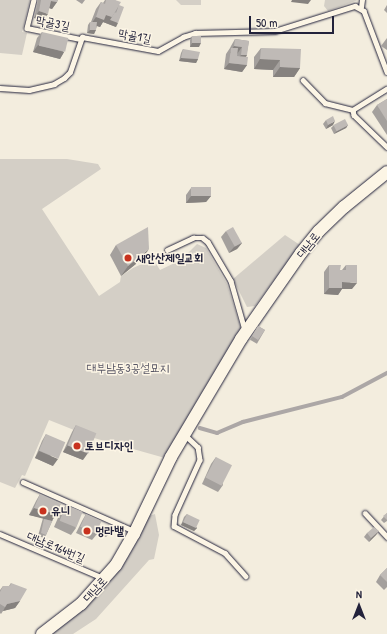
<!DOCTYPE html>
<meta charset="utf-8">
<style>
body{margin:0}
#map{position:relative;width:387px;height:634px;overflow:hidden;background:#f3edde;font-family:"Patrick Hand","Poor Story",sans-serif}
div>[style]{position:absolute}
.green>*{inset:0;background:#d4cfc6}
.stream>*{height:3.5px;margin:-1.75px;padding:0 1.75px;transform-origin:1.75px;border-radius:1.75px;background:#aca7a6}
.roads{filter:drop-shadow(0 0 1px #22223b) drop-shadow(0 0 1px #22223b)}
.lane>*{height:4.5px;margin:-2.25px;padding:0 2.25px;transform-origin:2.25px;border-radius:2.25px;background:#fcf5e5}
.secondary>*{height:12px;margin:-6px;padding:0 6px;transform-origin:6px;border-radius:6px;background:#fcf5e5}
.wall>*{inset:0;background:#a4a09d;transform-origin:0 0}
.shaded-wall>*{inset:0;background:#86827f}
.building>*{inset:0;background:#bfbab6;transform-origin:0 0}
.dots>*{width:11px;height:11px;translate:-50% -50%;box-sizing:border-box;border:2px solid #fcf5e5;border-radius:50%}
span{translate:-50% -50%;white-space:nowrap;text-align:center;line-height:1.15;-webkit-text-stroke:3px #fcf5e5;paint-order:stroke}
.street-label{font-size:12px;color:#22223b}
.poi-label{font-size:12px;color:#22223b;font-weight:700}
.left{translate:0 -50%;text-align:left}
.park-label{font-size:12px;color:#575665}
.north{position:absolute;left:339px;top:586px;width:40px;height:40px;-webkit-text-stroke:3px #fcf5e5;paint-order:stroke;rotate:0deg;font-size:11px;font-weight:700;line-height:16px;text-align:center;color:#22223b}
.north::after{content:'';display:block;margin:auto;width:14px;height:18px;background:#22223b;clip-path:polygon(50% 0,100% 100%,50% 72%,0 100%)}
.scale{position:absolute;left:249px;top:16px;width:85px;height:18px;box-sizing:border-box;border:2px solid #22223b;border-top:0;padding-left:5px;font-size:12px;line-height:14px;white-space:nowrap;color:#22223b;-webkit-text-stroke:3px #fcf5e5;paint-order:stroke}
</style>
<div id="map">
<div class="green">
<div style="clip-path:polygon(0 0,30px 0,22px 32px,27px 33px,22px 55px,0 53px)"></div>
<div style="clip-path:polygon(176px 0,201px 0,201px 5px,181px 5px)"></div>
<div style="clip-path:polygon(325px 0,358px 0,328px 11px,324px 6px)"></div>
<div style="clip-path:polygon(0 159px,67px 159px,98px 164px,101px 169px,42px 209px,99px 296px,120px 282px,121px 276px,133px 268px,153px 259px,160px 270px,181px 260px,197px 244px,206px 248px,227px 284px,241px 329px,165px 458px,94px 438px,49px 420px,25px 476px,22px 475px,15px 488px,0 482px)"></div>
<div style="clip-path:polygon(285px 235px,300px 245px,255px 306px,247px 307px,233px 279px)"></div>
<div style="clip-path:polygon(155px 514px,159px 535px,154px 559px,149px 560px,96px 619px,73px 634px,52px 634px,85px 608px,113px 578px,129px 555px,149px 516px)"></div>
</div>
<div class="stream">
<div style="left:200px;top:428px;width:18px;rotate:16deg"></div>
<div style="left:217px;top:433px;width:28px;rotate:-23deg"></div>
<div style="left:243px;top:422px;width:102px;rotate:-14.2deg"></div>
<div style="left:342px;top:397px;width:51px;rotate:-28.1deg"></div>
</div>
<div class="roads">
<div class="lane">
<div style="left:34px;top:0;width:29px;rotate:104deg"></div>
<div style="left:27px;top:28px;width:54px;rotate:11.7deg"></div>
<div style="left:361px;top:7px;width:7px;rotate:-82deg"></div>
<div style="left:303px;top:80px;width:32px;rotate:46deg"></div>
<div style="left:325px;top:103px;width:29px;rotate:14deg"></div>
<div style="left:0;top:88px;width:29px;rotate:4deg"></div>
<div style="left:29px;top:90px;width:26px;rotate:-13deg"></div>
<div style="left:54px;top:84px;width:12px;rotate:-31deg"></div>
<div style="left:64px;top:78px;width:8px;rotate:-45deg"></div>
<div style="left:70px;top:72px;width:37px;rotate:-71deg"></div>
<div style="left:82px;top:37px;width:77px;rotate:10.4deg"></div>
<div style="left:158px;top:51px;width:29px;rotate:-29deg"></div>
<div style="left:183px;top:37px;width:13px;rotate:-18deg"></div>
<div style="left:195px;top:33px;width:80px;rotate:-1.4deg"></div>
<div style="left:275px;top:31px;width:84px;rotate:-17.4deg"></div>
<div style="left:355px;top:6px;width:10px;rotate:29deg"></div>
<div style="left:364px;top:11px;width:65px;rotate:69.3deg"></div>
<div style="left:387px;top:89px;width:40px;rotate:148deg"></div>
<div style="left:353px;top:110px;width:5px;rotate:79deg"></div>
<div style="left:354px;top:115px;width:46px;rotate:44.1deg"></div>
<div style="left:167px;top:250px;width:29px;rotate:-25deg"></div>
<div style="left:193px;top:238px;width:10px"></div>
<div style="left:203px;top:238px;width:6px;rotate:39deg"></div>
<div style="left:208px;top:242px;width:45px;rotate:59.5deg"></div>
<div style="left:231px;top:281px;width:51px;rotate:74.1deg"></div>
<div style="left:185px;top:435px;width:18px;rotate:43deg"></div>
<div style="left:198px;top:447px;width:13px;rotate:81deg"></div>
<div style="left:200px;top:460px;width:60px;rotate:114.4deg"></div>
<div style="left:175px;top:515px;width:11px;rotate:95deg"></div>
<div style="left:174px;top:526px;width:58px;rotate:27.9deg"></div>
<div style="left:225px;top:553px;width:31px;rotate:48deg"></div>
<div style="left:23px;top:482px;width:121px;rotate:23.8deg"></div>
<div style="left:365px;top:513px;width:33px;rotate:47deg"></div>
<div style="left:0;top:534px;width:112px;rotate:23.1deg"></div>
</div>
<div class="secondary">
<div style="left:42px;top:634px;width:49px;rotate:-37.6deg"></div>
<div style="left:81px;top:604px;width:52px;rotate:-48.1deg"></div>
<div style="left:116px;top:565px;width:36px;rotate:-60deg"></div>
<div style="left:134px;top:534px;width:85px;rotate:-64.3deg"></div>
<div style="left:171px;top:457px;width:137px;rotate:-59.3deg"></div>
<div style="left:241px;top:339px;width:105px;rotate:-55.1deg"></div>
<div style="left:301px;top:253px;width:28px;rotate:-51deg"></div>
<div style="left:319px;top:231px;width:35px;rotate:-44deg"></div>
<div style="left:344px;top:207px;width:55px;rotate:-39.1deg"></div>
</div>
</div>
<div class="wall">
<div style="clip-path:polygon(38px 0,58px 0,57px 2px,52px 9px,49px 8px,43px 20px,34px 18px)"></div>
<div style="clip-path:polygon(76px 0,85px 0,82px 4px)"></div>
<div style="clip-path:polygon(105px 0,115px 0,119px 5px,116px 27px,103px 22px,100px 27px,97px 26px,94px 34px,87px 33px,88px 25px,90px 22px,91px 22px,96px 9px,101px 2px,103px 3px)"></div>
<div style="clip-path:polygon(387px 5px,387px 13px,384px 10px)"></div>
<div style="clip-path:polygon(42px 32px,64px 52px,60px 59px,33px 52px,37px 38px)"></div>
<div style="clip-path:polygon(192px 36px,199px 47px,190px 47px,190px 40px)"></div>
<div style="clip-path:polygon(387px 38px,387px 50px,381px 46px)"></div>
<div style="clip-path:polygon(235px 39px,249px 41px,246px 57px,247px 65px,242px 72px,224px 69px,226px 54px,230px 48px,231px 46px)"></div>
<div style="clip-path:polygon(261px 48px,300px 68px,294px 77px,273px 77px,273px 70px,254px 69px,254px 57px)"></div>
<div style="clip-path:polygon(183px 49px,198px 59px,196px 63px,179px 61px,181px 53px)"></div>
<div style="clip-path:polygon(387px 99px,387px 135px,372px 112px,377px 105px)"></div>
<div style="clip-path:polygon(326px 120px,333px 125px,326px 129px,323px 124px)"></div>
<div style="clip-path:polygon(334px 125px,348px 125px,346px 128px,334px 134px,331px 128px)"></div>
<div style="clip-path:polygon(191px 188px,211px 196px,206px 202px,186px 203px,186px 195px)"></div>
<div style="clip-path:polygon(226px 231px,242px 243px,237px 249px,229px 253px,221px 237px)"></div>
<div style="clip-path:polygon(116px 245px,142px 259px,121px 276px,110px 255px)"></div>
<div style="clip-path:polygon(329px 265px,340px 270px,342px 270px,346px 265px,352px 289px,342px 289px,338px 295px,324px 294px,324px 272px)"></div>
<div style="left:258px;top:326px;width:8px;height:16px;rotate:30deg"></div>
<div style="clip-path:polygon(76px 425px,83px 460px,63px 452px,72px 432px)"></div>
<div style="clip-path:polygon(46px 434px,53px 466px,35px 458px,42px 441px)"></div>
<div style="clip-path:polygon(216px 457px,223px 485px,218px 492px,202px 484px,211px 464px)"></div>
<div style="clip-path:polygon(40px 494px,54px 517px,46px 535px,44px 538px,38px 536px,43px 518px,29px 515px,36px 501px)"></div>
<div style="clip-path:polygon(66px 505px,76px 528px,71px 535px,54px 527px,61px 511px)"></div>
<div style="clip-path:polygon(387px 513px,387px 521px,384px 523px,381px 520px)"></div>
<div style="clip-path:polygon(86px 514px,97px 534px,92px 540px,76px 533px,82px 521px)"></div>
<div style="clip-path:polygon(187px 514px,197px 528px,194px 531px,181px 525px,184px 517px)"></div>
<div style="clip-path:polygon(101px 525px,109px 534px,106px 537px,97px 533px)"></div>
<div style="clip-path:polygon(379px 531px,376px 535px,369px 542px,364px 537px,367px 533px)"></div>
<div style="clip-path:polygon(387px 568px,387px 587px,384px 590px,376px 582px,380px 575px)"></div>
<div style="clip-path:polygon(11px 583px,20px 601px,15px 608px,3px 611px,1px 614px,0 613px,0 590px,3px 586px,9px 586px)"></div>
</div>
<div class="shaded-wall">
<div style="clip-path:polygon(292px 0,311px 0,308px 4px,291px 2px)"></div>
<div style="clip-path:polygon(51px 1px,57px 2px,52px 9px,46px 7px)"></div>
<div style="clip-path:polygon(39px 11px,48px 14px,43px 20px,34px 18px)"></div>
<div style="clip-path:polygon(106px 15px,112px 17px,118px 23px,116px 27px,103px 22px,100px 27px,91px 24px,96px 17px)"></div>
<div style="clip-path:polygon(90px 30px,96px 30px,94px 34px,87px 33px)"></div>
<div style="clip-path:polygon(192px 43px,201px 43px,199px 47px,190px 47px)"></div>
<div style="clip-path:polygon(38px 45px,64px 52px,60px 59px,33px 52px)"></div>
<div style="clip-path:polygon(234px 46px,242px 47px,237px 54px,230px 53px)"></div>
<div style="clip-path:polygon(241px 55px,247px 55px,243px 62px,236px 61px)"></div>
<div style="clip-path:polygon(181px 58px,198px 59px,196px 63px,179px 61px)"></div>
<div style="clip-path:polygon(260px 59px,280px 60px,273px 70px,254px 69px)"></div>
<div style="clip-path:polygon(229px 63px,247px 65px,242px 72px,224px 69px)"></div>
<div style="clip-path:polygon(280px 67px,300px 68px,294px 77px,273px 77px)"></div>
<div style="clip-path:polygon(335px 121px,333px 125px,326px 129px,328px 125px)"></div>
<div style="clip-path:polygon(348px 125px,346px 128px,334px 134px,337px 131px)"></div>
<div style="clip-path:polygon(191px 196px,211px 196px,206px 202px,186px 203px)"></div>
<div style="clip-path:polygon(242px 243px,237px 249px,229px 253px,234px 247px)"></div>
<div style="clip-path:polygon(149px 249px,142px 259px,121px 276px,128px 266px)"></div>
<div style="clip-path:polygon(342px 282px,357px 283px,352px 289px,342px 289px,338px 295px,324px 294px,329px 288px)"></div>
<div style="clip-path:polygon(68px 445px,88px 453px,83px 460px,63px 452px)"></div>
<div style="clip-path:polygon(39px 451px,58px 459px,53px 466px,35px 458px)"></div>
<div style="clip-path:polygon(34px 508px,56px 514px,52px 521px,29px 515px)"></div>
<div style="clip-path:polygon(183px 522px,197px 528px,194px 531px,181px 525px)"></div>
<div style="clip-path:polygon(379px 531px,376px 535px,369px 542px,371px 538px)"></div>
<div style="clip-path:polygon(20px 601px,15px 608px,3px 611px,7px 604px)"></div>
</div>
<div class="building">
<div style="clip-path:polygon(41px 0,58px 0,57px 2px,51px 1px,48px 14px,39px 11px)"></div>
<div style="clip-path:polygon(106px 0,115px 0,121px 2px,112px 17px,106px 15px,104px 20px,96px 17px,101px 2px,105px 4px)"></div>
<div style="clip-path:polygon(119px 5px,124px 7px,118px 23px,110px 20px,115px 12px,116px 13px)"></div>
<div style="clip-path:polygon(90px 22px,97px 22px,96px 30px,90px 30px)"></div>
<div style="left:42px;top:32px;width:27px;height:14px;rotate:13deg"></div>
<div style="left:192px;top:36px;width:9px;height:7px"></div>
<div style="clip-path:polygon(235px 39px,249px 41px,247px 55px,241px 55px,242px 47px,234px 46px)"></div>
<div style="clip-path:polygon(231px 48px,238px 48px,237px 56px,248px 57px,247px 65px,229px 63px)"></div>
<div style="clip-path:polygon(261px 48px,301px 49px,300px 68px,280px 67px,280px 60px,260px 59px)"></div>
<div style="clip-path:polygon(183px 49px,200px 52px,198px 59px,181px 58px)"></div>
<div style="clip-path:polygon(387px 99px,387px 121px,377px 105px)"></div>
<div style="clip-path:polygon(333px 116px,335px 121px,328px 125px,326px 120px)"></div>
<div style="left:345px;top:119px;width:7px;height:13px;rotate:63deg"></div>
<div style="left:211px;top:187px;width:9px;height:20px;rotate:90deg"></div>
<div style="clip-path:polygon(148px 227px,149px 249px,128px 266px,116px 245px)"></div>
<div style="left:233px;top:227px;width:18px;height:8px;rotate:61deg"></div>
<div style="clip-path:polygon(329px 265px,341px 265px,340px 270px,346px 270px,346px 265px,357px 265px,357px 283px,342px 282px,342px 288px,329px 288px)"></div>
<div style="clip-path:polygon(258px 326px,265px 330px,258px 340px,252px 336px)"></div>
<div style="left:76px;top:425px;width:22px;height:22px;rotate:22deg"></div>
<div style="left:46px;top:434px;width:21px;height:18px;rotate:23deg"></div>
<div style="left:216px;top:457px;width:18px;height:23px;rotate:27deg"></div>
<div style="clip-path:polygon(40px 494px,61px 504px,56px 514px,34px 508px)"></div>
<div style="left:66px;top:505px;width:18px;height:17px;rotate:22deg"></div>
<div style="clip-path:polygon(387px 513px,387px 520px,383px 516px)"></div>
<div style="left:86px;top:514px;width:17px;height:14px;rotate:24deg"></div>
<div style="left:187px;top:514px;width:14px;height:9px;rotate:25deg"></div>
<div style="clip-path:polygon(54px 517px,46px 535px,41px 533px,44px 519px,52px 521px)"></div>
<div style="left:101px;top:525px;width:11px;height:5px;rotate:22deg"></div>
<div style="clip-path:polygon(374px 527px,379px 531px,371px 538px,367px 533px)"></div>
<div style="clip-path:polygon(387px 568px,387px 582px,380px 575px)"></div>
<div style="clip-path:polygon(11px 583px,27px 589px,20px 601px,7px 604px,5px 607px,0 604px,0 592px,3px 586px,10px 586px)"></div>
</div>
<div class="dots">
<div style="left:128px;top:258px;background:#c8321e"></div>
<div style="left:77px;top:446px;background:#c8321e"></div>
<div style="left:43px;top:511px;background:#c8321e"></div>
<div style="left:87px;top:531px;background:#c8321e"></div>
</div>
<div class="street-label">
<span style="left:53px;top:23px;rotate:12deg">막골3길</span>
<span style="left:135px;top:36px;rotate:11deg">막골1길</span>
<span style="left:308px;top:245px;rotate:-51deg">대남로</span>
<span style="left:56px;top:547px;rotate:23deg">대남로164번길</span>
<span style="left:95px;top:589px;rotate:-47deg">대남로</span>
</div>
<div class="poi-label">
<span class="left" style="left:136px;top:258px">새안산제일교회</span>
<span class="left" style="left:85px;top:446px">토브디자인</span>
<span class="left" style="left:51px;top:511px">유니</span>
<span class="left" style="left:95px;top:531px">멍라밸</span>
</div>
<div class="park-label">
<span style="left:128px;top:368px">대부남동3공설묘지</span>
</div>
<div class="north">N</div>
<div class="scale">50 m</div>
</div>
